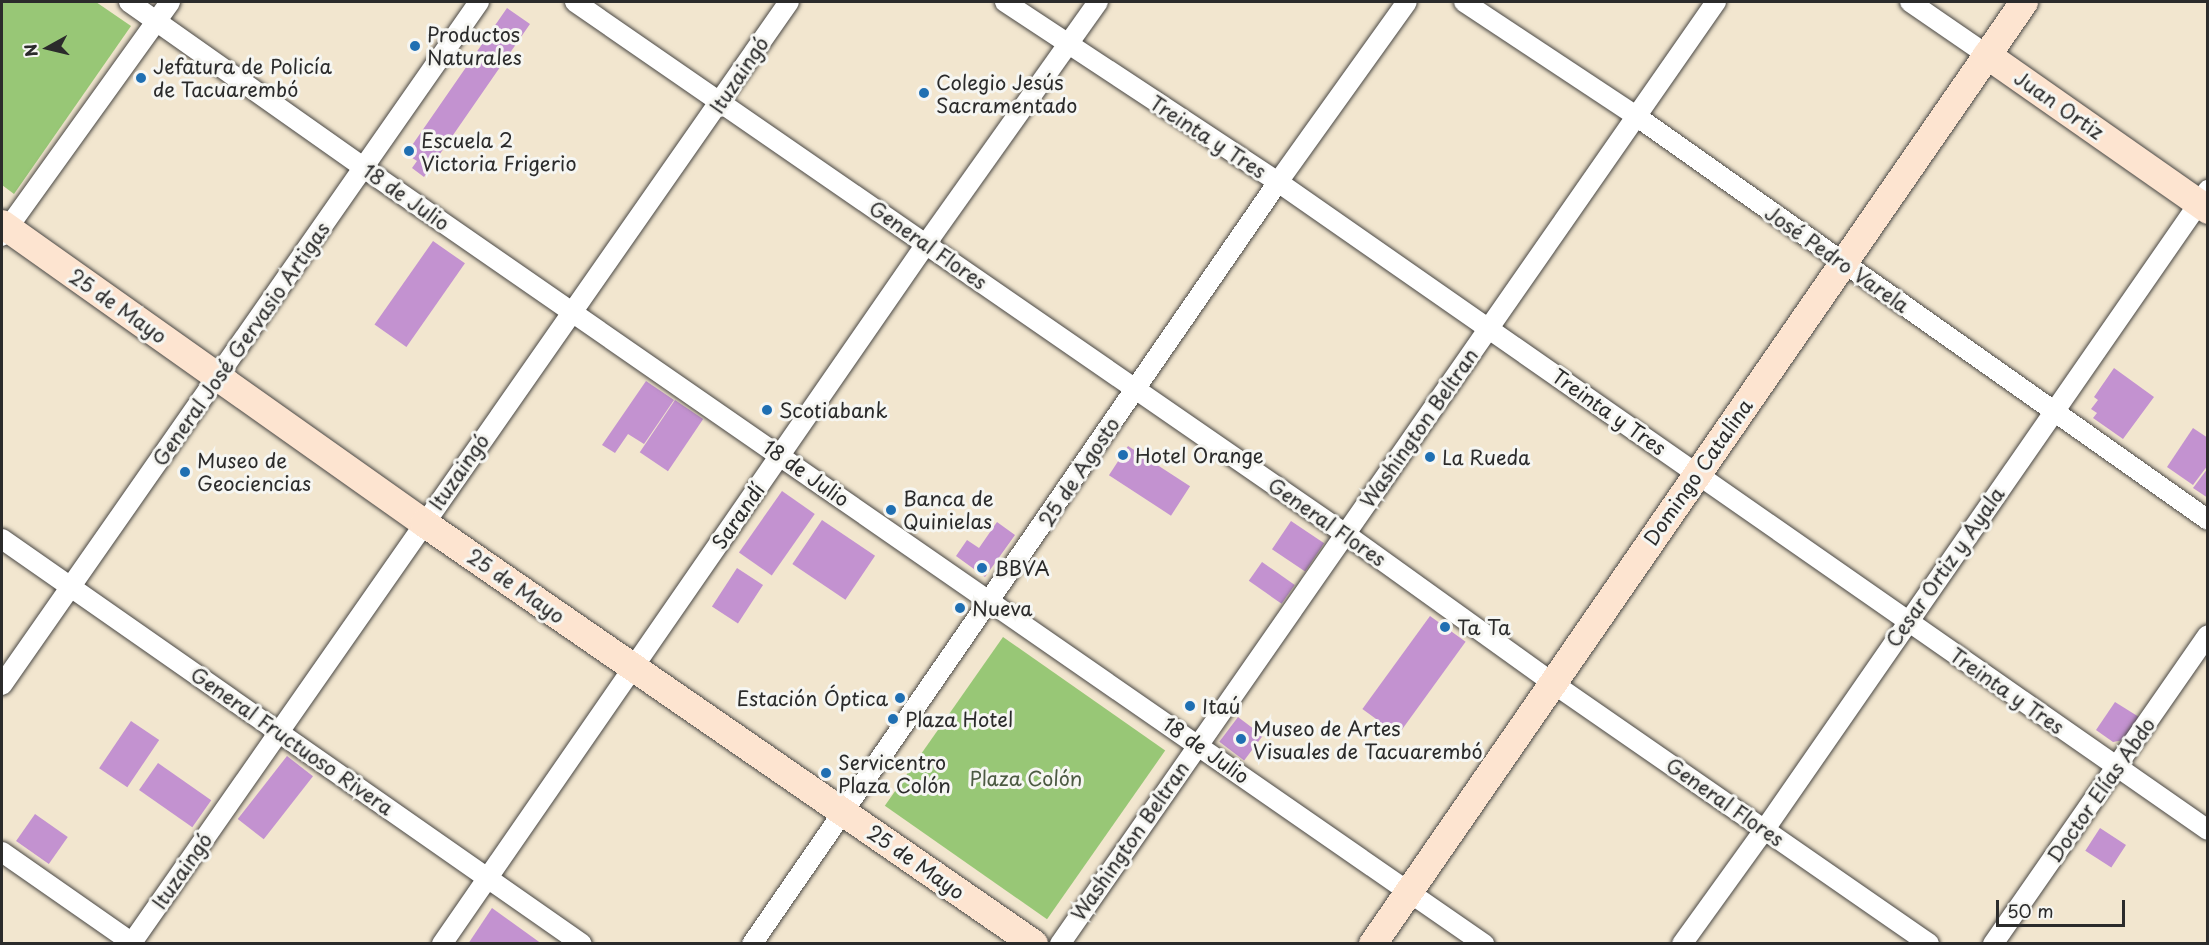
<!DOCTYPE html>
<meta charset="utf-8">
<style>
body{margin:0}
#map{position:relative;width:2209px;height:945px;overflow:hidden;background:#f2e6cf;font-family:"Playpen Sans",sans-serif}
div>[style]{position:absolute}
.green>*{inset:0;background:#98c776;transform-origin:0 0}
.building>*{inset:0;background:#c392d0;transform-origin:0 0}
.roads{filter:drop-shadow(0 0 2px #494744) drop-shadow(0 0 2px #494744)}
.street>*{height:20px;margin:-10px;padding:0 10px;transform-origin:10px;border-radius:10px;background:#fff}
.secondary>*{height:28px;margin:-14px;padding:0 14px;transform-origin:14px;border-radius:14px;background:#fde4d0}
.dots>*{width:16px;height:16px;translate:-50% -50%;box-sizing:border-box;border:3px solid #f6f6f2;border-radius:50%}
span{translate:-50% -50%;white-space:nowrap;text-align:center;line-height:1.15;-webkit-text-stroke:6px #f6f6f2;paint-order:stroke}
.poi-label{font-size:20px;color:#2b2b2b}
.left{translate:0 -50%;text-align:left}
.right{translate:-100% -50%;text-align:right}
.street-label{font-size:20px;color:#2b2b2b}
.park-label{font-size:20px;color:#4c5a42}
.frame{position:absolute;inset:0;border:3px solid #2b2b2b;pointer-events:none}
.north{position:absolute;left:18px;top:18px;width:60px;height:60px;-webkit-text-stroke:4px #f6f6f2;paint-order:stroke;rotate:262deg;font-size:16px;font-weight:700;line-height:24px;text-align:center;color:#2b2b2b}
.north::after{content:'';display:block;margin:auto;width:21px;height:27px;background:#2b2b2b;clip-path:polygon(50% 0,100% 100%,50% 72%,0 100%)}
.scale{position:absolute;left:1996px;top:900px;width:129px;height:27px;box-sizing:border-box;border:3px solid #2b2b2b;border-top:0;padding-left:8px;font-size:18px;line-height:21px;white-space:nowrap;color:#2b2b2b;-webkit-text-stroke:4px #f6f6f2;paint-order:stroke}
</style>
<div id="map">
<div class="green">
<div style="clip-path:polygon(2px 2px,96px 2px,131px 26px,14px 194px,2px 185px)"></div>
<div style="left:1003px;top:637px;width:198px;height:206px;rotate:35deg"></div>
</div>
<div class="building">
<div style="clip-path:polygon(507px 8px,530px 24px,424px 177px,412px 168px,417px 161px,406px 154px)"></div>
<div style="left:433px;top:241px;width:39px;height:102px;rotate:35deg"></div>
<div style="clip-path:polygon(2114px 368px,2154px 397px,2123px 439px,2093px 418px,2097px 413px,2091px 409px,2098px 400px,2094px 397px)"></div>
<div style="clip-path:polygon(646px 381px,674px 400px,644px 444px,628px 434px,615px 453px,602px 445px)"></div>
<div style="left:675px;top:400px;width:34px;height:63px;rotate:34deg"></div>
<div style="clip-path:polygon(2193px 428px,2208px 438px,2208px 465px,2193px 485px,2167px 467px)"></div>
<div style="left:1128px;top:446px;width:74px;height:35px;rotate:33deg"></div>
<div style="clip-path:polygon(2208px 468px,2208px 498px,2193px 488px)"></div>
<div style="left:782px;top:491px;width:40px;height:75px;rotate:35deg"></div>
<div style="left:822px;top:520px;width:64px;height:53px;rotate:34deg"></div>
<div style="left:1291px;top:521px;width:40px;height:34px;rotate:34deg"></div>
<div style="clip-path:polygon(997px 522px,1015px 535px,985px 577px,956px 556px,967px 540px,979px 548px)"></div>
<div style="left:1262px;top:562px;width:40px;height:23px;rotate:35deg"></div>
<div style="left:737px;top:568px;width:31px;height:46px;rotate:33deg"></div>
<div style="left:1430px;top:616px;width:44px;height:115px;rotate:36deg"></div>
<div style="clip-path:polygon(2115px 702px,2139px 717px,2124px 740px,2113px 742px,2096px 730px)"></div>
<div style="left:1238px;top:717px;width:31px;height:31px;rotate:37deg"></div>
<div style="left:131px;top:721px;width:34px;height:57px;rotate:34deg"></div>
<div style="left:287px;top:756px;width:33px;height:80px;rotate:38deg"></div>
<div style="left:158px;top:763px;width:65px;height:33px;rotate:35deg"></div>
<div style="left:35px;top:814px;width:40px;height:33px;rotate:35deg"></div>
<div style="left:2100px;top:828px;width:31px;height:27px;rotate:33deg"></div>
<div style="clip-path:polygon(492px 908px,542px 944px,468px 944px)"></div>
</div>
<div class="roads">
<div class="street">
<div style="left:129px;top:2px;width:288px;rotate:35.2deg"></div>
<div style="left:364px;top:168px;width:1363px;rotate:34.72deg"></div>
<div style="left:575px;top:2px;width:935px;rotate:34.63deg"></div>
<div style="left:1344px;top:533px;width:259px;rotate:35.7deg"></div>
<div style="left:1554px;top:684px;width:456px;rotate:34.7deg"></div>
<div style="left:1005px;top:2px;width:327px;rotate:33.4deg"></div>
<div style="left:1278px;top:182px;width:1133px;rotate:34.87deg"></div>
<div style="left:1464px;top:2px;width:206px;rotate:33.5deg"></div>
<div style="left:1636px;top:116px;width:700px;rotate:35.23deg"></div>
<div style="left:1910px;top:2px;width:93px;rotate:34.5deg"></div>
<div style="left:2px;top:236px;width:288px;rotate:-54.3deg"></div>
<div style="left:2px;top:539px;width:707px;rotate:34.93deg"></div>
<div style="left:2px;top:685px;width:833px;rotate:-55.07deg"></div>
<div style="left:2px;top:852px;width:161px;rotate:34.9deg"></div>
<div style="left:131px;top:944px;width:1149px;rotate:-55.07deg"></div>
<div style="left:442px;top:944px;width:851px;rotate:-55.34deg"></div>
<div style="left:926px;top:244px;width:297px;rotate:-54.6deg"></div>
<div style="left:752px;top:944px;width:926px;rotate:-55.38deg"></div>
<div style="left:1278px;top:182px;width:221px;rotate:-54.4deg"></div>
<div style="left:1060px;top:944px;width:1148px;rotate:-55.15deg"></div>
<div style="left:1682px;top:944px;width:142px;rotate:-54.2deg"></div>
<div style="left:1765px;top:829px;width:778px;rotate:-55.27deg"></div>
<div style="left:1993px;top:944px;width:376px;rotate:-55.2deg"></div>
</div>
<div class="secondary">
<div style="left:1987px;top:55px;width:270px;rotate:35deg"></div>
<div style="left:2px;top:224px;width:517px;rotate:35.32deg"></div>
<div style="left:424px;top:523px;width:741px;rotate:34.61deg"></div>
<div style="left:1373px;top:944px;width:1145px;rotate:-55.35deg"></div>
</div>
</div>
<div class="dots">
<div style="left:415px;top:46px;background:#1f6fb2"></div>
<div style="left:141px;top:78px;background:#1f6fb2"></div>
<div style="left:924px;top:93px;background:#1f6fb2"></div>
<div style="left:409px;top:151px;background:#1f6fb2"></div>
<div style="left:767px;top:410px;background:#1f6fb2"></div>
<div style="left:1123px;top:455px;background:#1f6fb2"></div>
<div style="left:1430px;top:457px;background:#1f6fb2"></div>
<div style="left:185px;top:472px;background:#1f6fb2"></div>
<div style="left:891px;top:510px;background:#1f6fb2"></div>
<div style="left:982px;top:568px;background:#1f6fb2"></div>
<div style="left:960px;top:608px;background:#1f6fb2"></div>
<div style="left:1445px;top:627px;background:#1f6fb2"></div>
<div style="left:900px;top:698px;background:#1f6fb2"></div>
<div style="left:1190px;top:706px;background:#1f6fb2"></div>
<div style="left:893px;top:719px;background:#1f6fb2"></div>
<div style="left:1241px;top:739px;background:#1f6fb2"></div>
<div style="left:826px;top:773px;background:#1f6fb2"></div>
</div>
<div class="poi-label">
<span class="left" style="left:427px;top:46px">Productos<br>Naturales</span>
<span class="left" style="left:153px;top:78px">Jefatura de Policía<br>de Tacuarembó</span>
<span class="left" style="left:936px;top:94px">Colegio Jesús<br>Sacramentado</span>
<span class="left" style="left:421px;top:152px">Escuela 2<br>Victoria Frigerio</span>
<span class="left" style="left:779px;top:410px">Scotiabank</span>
<span class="left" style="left:1135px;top:455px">Hotel Orange</span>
<span class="left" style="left:1442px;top:457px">La Rueda</span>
<span class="left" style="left:197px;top:472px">Museo de<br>Geociencias</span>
<span class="left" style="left:903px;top:510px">Banca de<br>Quinielas</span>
<span class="left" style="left:994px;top:568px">BBVA</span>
<span class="left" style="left:972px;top:608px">Nueva</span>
<span class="left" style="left:1457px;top:627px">Ta Ta</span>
<span class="right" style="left:888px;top:698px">Estación Óptica</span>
<span class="left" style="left:1202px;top:706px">Itaú</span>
<span class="left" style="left:905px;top:719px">Plaza Hotel</span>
<span class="left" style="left:1253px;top:740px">Museo de Artes<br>Visuales de Tacuarembó</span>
<span class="left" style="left:838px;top:774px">Servicentro<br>Plaza Colón</span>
</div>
<div class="street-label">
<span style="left:739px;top:75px;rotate:-56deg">Ituzaingó</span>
<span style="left:2059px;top:105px;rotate:35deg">Juan Ortiz</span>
<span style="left:1208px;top:137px;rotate:33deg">Treinta y Tres</span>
<span style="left:406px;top:197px;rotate:35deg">18 de Julio</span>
<span style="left:928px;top:245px;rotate:35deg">General Flores</span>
<span style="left:1837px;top:259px;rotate:35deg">José Pedro Varela</span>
<span style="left:118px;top:306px;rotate:35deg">25 de Mayo</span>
<span style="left:241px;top:344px;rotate:-55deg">General José Gervasio Artigas</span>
<span style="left:1609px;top:412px;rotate:35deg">Treinta y Tres</span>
<span style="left:1419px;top:428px;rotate:-55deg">Washington Beltran</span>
<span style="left:459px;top:472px;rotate:-55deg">Ituzaingó</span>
<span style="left:1079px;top:472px;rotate:-56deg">25 de Agosto</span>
<span style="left:1698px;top:472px;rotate:-55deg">Domingo Catalina</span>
<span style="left:806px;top:473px;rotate:35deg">18 de Julio</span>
<span style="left:738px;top:516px;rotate:-55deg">Sarandí</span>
<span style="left:1327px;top:522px;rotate:35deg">General Flores</span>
<span style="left:1945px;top:567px;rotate:-55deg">Cesar Ortiz y Ayala</span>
<span style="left:516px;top:586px;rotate:35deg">25 de Mayo</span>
<span style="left:2007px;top:691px;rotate:35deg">Treinta y Tres</span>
<span style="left:292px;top:741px;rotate:35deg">General Fructuoso Rivera</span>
<span style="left:1206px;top:750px;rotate:35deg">18 de Julio</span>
<span style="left:2101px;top:790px;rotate:-55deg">Doctor Elías Abdo</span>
<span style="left:1725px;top:802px;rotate:35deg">General Flores</span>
<span style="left:1130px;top:841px;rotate:-55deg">Washington Beltran</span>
<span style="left:916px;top:862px;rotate:35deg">25 de Mayo</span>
<span style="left:182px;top:871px;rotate:-55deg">Ituzaingó</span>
</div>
<div class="park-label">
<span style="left:1026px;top:778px">Plaza Colón</span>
</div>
<div class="frame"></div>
<div class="north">N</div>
<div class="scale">50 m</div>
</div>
